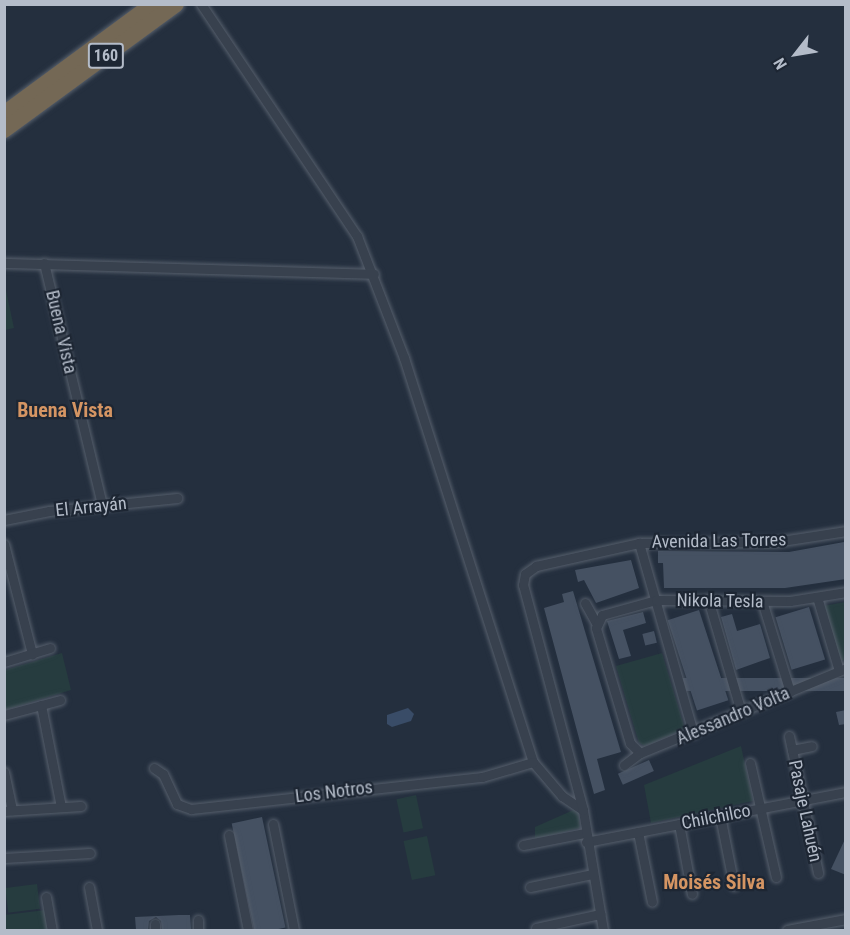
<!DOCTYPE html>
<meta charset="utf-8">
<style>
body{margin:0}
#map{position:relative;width:850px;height:935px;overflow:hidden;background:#242f3e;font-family:"Roboto Condensed",sans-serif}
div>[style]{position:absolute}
.green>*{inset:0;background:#263c3f;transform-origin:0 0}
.water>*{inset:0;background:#394c67}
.building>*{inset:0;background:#455162;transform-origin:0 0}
.roads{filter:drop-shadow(0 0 2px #565f6c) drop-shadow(0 0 2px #565f6c)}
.minor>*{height:9px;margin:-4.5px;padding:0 4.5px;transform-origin:4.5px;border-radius:4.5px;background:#38414e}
.motorway>*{height:16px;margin:-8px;padding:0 8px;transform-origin:8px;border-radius:8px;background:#746855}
span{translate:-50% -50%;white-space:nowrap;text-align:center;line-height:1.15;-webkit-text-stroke:4.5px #1d2633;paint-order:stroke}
.shield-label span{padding:2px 4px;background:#1d2633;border:2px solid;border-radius:4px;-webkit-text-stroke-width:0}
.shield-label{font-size:16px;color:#b4bcc9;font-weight:700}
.street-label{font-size:18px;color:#b4bcc9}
.neighbourhood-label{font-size:20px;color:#d59563;font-weight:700}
.frame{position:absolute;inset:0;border:6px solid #b4bcc9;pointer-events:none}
.north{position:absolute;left:766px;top:24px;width:60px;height:60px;-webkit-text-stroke:4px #1d2633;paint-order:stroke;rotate:239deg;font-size:16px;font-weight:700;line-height:24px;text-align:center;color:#b4bcc9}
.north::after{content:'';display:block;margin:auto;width:21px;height:27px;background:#b4bcc9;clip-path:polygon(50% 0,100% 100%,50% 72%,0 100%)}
</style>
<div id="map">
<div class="green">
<div style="clip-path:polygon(4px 281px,14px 328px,5px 330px,4px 330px)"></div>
<div style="clip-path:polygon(845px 602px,845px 659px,840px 661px,823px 606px)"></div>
<div style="clip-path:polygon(62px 653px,71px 690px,5px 710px,5px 670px)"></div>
<div style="clip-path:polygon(662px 653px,685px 729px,645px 746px,639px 743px,616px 666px)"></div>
<div style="clip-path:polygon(741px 746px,753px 801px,651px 823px,644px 785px)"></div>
<div style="left:416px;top:795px;width:34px;height:20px;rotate:78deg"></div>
<div style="clip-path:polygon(578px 808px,580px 828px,535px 839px,535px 827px)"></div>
<div style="left:427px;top:836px;width:40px;height:24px;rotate:78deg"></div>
<div style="left:37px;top:884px;width:25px;height:32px;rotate:83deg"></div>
<div style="clip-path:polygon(46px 910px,50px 930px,5px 930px,4px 915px)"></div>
</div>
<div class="water">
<div style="clip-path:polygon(408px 708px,414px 714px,411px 721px,392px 727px,387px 724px,387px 715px)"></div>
</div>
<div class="building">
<div style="clip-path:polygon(844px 542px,846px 579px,785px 588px,664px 588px,663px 563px,658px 563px,658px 551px,789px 552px)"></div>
<div style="clip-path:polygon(631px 560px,639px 588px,596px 603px,584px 580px,578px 582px,575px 570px)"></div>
<div style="clip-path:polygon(573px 591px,621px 752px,597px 759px,605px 790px,594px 794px,544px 608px,564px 602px,562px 594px)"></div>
<div style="left:809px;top:607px;width:55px;height:35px;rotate:73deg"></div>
<div style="left:699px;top:610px;width:95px;height:33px;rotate:72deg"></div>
<div style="clip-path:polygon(643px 612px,646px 623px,623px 630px,631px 656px,619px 659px,607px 621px)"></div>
<div style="clip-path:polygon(732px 614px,737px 631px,760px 624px,770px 658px,736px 670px,721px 617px)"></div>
<div style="left:654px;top:631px;width:12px;height:12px;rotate:76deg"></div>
<div style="left:846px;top:678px;width:13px;height:165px;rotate:90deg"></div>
<div style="clip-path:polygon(846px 710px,846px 724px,839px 725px,836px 712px)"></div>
<div style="left:649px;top:760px;width:12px;height:34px;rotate:66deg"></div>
<div style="left:262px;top:817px;width:113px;height:31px;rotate:78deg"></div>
<div style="clip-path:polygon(846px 837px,846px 875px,831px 869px)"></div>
<div style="clip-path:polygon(179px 915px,190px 915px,191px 930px,162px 930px,161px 921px,156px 917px,149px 921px,148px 930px,136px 930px,135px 917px)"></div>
</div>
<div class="roads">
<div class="minor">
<div style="left:201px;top:4px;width:280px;rotate:56.1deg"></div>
<div style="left:357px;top:236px;width:131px;rotate:68.9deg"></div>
<div style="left:404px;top:358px;width:424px;rotate:72.3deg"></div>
<div style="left:533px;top:762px;width:45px;rotate:49.5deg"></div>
<div style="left:562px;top:796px;width:25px;rotate:34deg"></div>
<div style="left:4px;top:263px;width:370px;rotate:1.7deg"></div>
<div style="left:44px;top:263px;width:249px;rotate:76.5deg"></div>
<div style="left:4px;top:520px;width:46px;rotate:-11.3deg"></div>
<div style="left:49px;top:511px;width:129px;rotate:-5.8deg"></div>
<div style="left:639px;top:543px;width:198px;rotate:74.1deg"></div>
<div style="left:4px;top:544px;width:114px;rotate:75.7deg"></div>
<div style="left:817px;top:597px;width:77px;rotate:73.4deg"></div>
<div style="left:708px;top:599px;width:118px;rotate:73.7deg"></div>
<div style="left:762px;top:601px;width:95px;rotate:72.9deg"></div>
<div style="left:585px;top:603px;width:23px;rotate:61deg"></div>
<div style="left:4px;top:662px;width:48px;rotate:-16.9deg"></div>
<div style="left:41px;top:705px;width:104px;rotate:78.9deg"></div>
<div style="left:4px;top:715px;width:58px;rotate:-15deg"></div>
<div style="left:789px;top:736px;width:140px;rotate:78deg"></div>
<div style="left:792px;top:750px;width:20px;rotate:-11deg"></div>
<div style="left:640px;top:753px;width:14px;rotate:-135deg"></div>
<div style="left:630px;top:743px;width:120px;rotate:-106.5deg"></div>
<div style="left:596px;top:628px;width:14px;rotate:-65deg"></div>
<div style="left:602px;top:615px;width:56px;rotate:-15.5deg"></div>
<div style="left:656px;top:600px;width:134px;rotate:0.4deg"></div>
<div style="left:790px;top:601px;width:57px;rotate:-9.1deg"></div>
<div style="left:750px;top:763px;width:117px;rotate:77.2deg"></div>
<div style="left:624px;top:765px;width:20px;rotate:-37deg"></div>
<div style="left:640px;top:753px;width:223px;rotate:-22.4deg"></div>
<div style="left:154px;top:768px;width:11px;rotate:34deg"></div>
<div style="left:163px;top:774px;width:33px;rotate:65deg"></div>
<div style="left:177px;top:804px;width:15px;rotate:20deg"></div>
<div style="left:191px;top:809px;width:293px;rotate:-6.3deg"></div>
<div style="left:482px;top:777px;width:53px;rotate:-16.4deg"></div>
<div style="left:4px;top:772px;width:39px;rotate:78deg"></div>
<div style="left:4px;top:811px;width:77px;rotate:-3.7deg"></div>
<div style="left:720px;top:816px;width:71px;rotate:78.7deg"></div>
<div style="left:273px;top:824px;width:108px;rotate:78.8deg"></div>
<div style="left:679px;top:824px;width:71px;rotate:79.5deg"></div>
<div style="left:638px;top:832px;width:71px;rotate:78.7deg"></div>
<div style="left:229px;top:835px;width:97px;rotate:78.7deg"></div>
<div style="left:586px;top:842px;width:265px;rotate:-10.9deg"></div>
<div style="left:523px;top:845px;width:62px;rotate:-11.1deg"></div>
<div style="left:4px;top:858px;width:86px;rotate:-3.3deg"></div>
<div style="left:89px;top:887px;width:44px;rotate:79.5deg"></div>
<div style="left:530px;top:887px;width:63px;rotate:-11.8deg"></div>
<div style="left:46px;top:897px;width:34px;rotate:80deg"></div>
<div style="left:155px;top:924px;width:6px;rotate:90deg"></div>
<div style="left:536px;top:928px;width:66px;rotate:-12.3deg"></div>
<div style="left:198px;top:930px;width:10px;rotate:-90deg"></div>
<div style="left:603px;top:930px;width:122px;rotate:-99.5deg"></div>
<div style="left:583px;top:810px;width:233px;rotate:-104.9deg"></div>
<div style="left:523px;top:585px;width:11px;rotate:-80deg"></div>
<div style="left:525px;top:574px;width:14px;rotate:-36deg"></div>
<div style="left:536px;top:566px;width:106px;rotate:-12.6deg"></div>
<div style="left:639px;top:543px;width:136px;rotate:-0.4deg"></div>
<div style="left:775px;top:542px;width:72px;rotate:-8.8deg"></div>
<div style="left:787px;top:930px;width:60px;rotate:-10.6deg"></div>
</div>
<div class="motorway">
<div style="left:4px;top:114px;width:185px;rotate:-36.4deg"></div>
<div style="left:4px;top:130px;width:213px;rotate:-36.2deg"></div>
</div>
</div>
<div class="shield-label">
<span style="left:106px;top:56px">160</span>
</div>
<div class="street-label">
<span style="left:61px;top:332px;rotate:77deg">Buena Vista</span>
<span style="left:91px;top:507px;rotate:-6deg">El Arrayán</span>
<span style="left:719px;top:541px;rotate:-1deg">Avenida Las Torres</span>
<span style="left:720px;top:601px;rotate:1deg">Nikola Tesla</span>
<span style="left:733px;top:716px;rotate:-23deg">Alessandro Volta</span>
<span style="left:334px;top:792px;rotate:-7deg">Los Notros</span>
<span style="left:805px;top:811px;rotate:78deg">Pasaje Lahuén</span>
<span style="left:716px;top:817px;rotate:-11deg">Chilchilco</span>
</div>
<div class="neighbourhood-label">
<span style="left:65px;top:410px">Buena Vista</span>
<span style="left:714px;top:882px">Moisés Silva</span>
</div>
<div class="frame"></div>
<div class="north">N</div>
</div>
